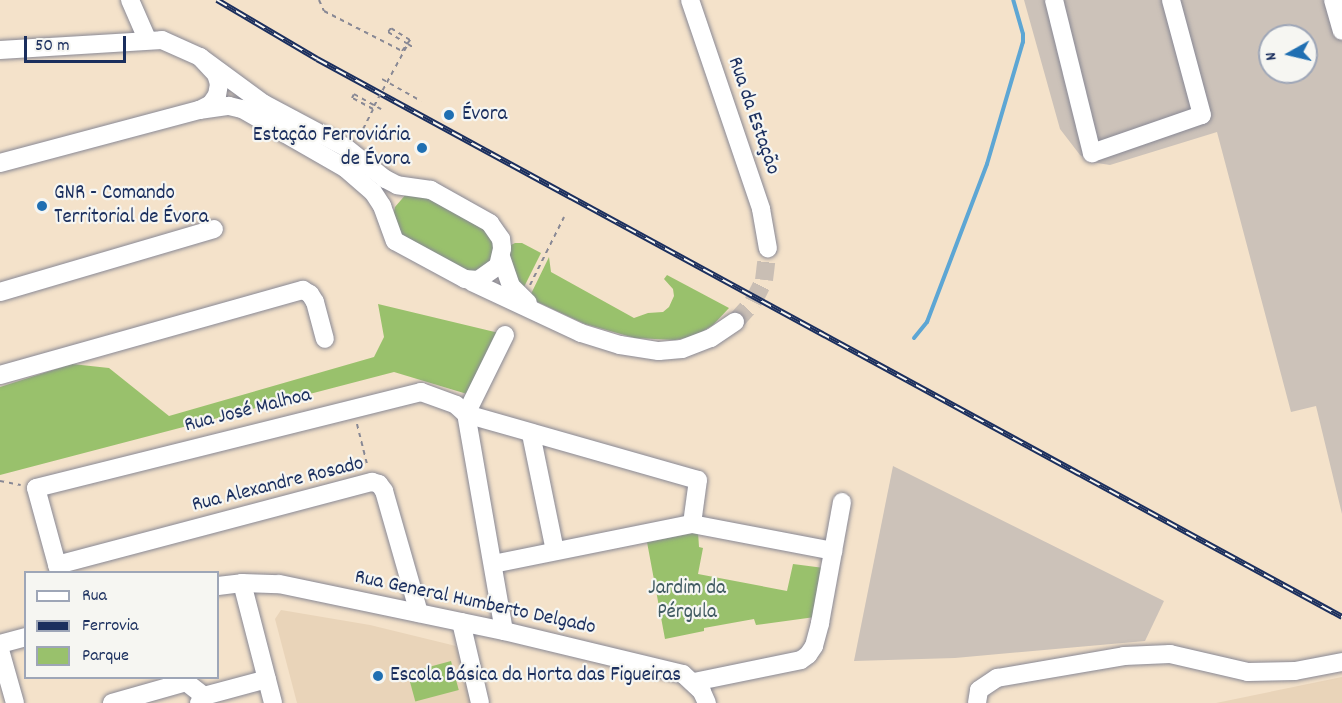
<!DOCTYPE html>
<meta charset="utf-8">
<style>
body{margin:0}
#map{position:relative;width:1342px;height:703px;overflow:hidden;background:#f4e2ca;font-family:Dekko,sans-serif}
div>[style]{position:absolute}
.built>*{inset:0;background:#e9d4b9}
.industrial>*{inset:0;background:#ccc2b9}
.green>*{inset:0;background:#99c16c;transform-origin:0 0}
.stream>*{height:4px;margin:-2px;padding:0 2px;transform-origin:2px;border-radius:2px;background:#5da6d4}
.minor-tunnel>*{height:18px;margin-top:-9px;transform-origin:0;background:repeating-linear-gradient(90deg,#c9beb4 0 18px,transparent 0 27px)}
.path>*{height:2px;margin-top:-1px;transform-origin:0;background:repeating-linear-gradient(90deg,#888894 0 4.5px,transparent 0 9px)}
.roads{filter:drop-shadow(0 0 2px #888894) drop-shadow(0 0 2px #888894)}
.minor>*{height:18px;margin:-9px;padding:0 9px;transform-origin:9px;border-radius:9px;background:#fff}
.rail>*{height:6px;margin-top:-3px;transform-origin:0;background:repeating-linear-gradient(90deg,#f6f6f2 0 11px,#1b2f5e 0 22px);box-sizing:border-box;border-block:2px solid #1b2f5e}
.path-bridge>*{height:2px;margin-top:-1px;transform-origin:0;background:repeating-linear-gradient(90deg,#888894 0 4.5px,transparent 0 9px)}
.dots>*{width:16px;height:16px;translate:-50% -50%;box-sizing:border-box;border:3px solid #f6f6f2;border-radius:50%}
span{translate:-50% -50%;white-space:nowrap;text-align:center;line-height:1.15;-webkit-text-stroke:4.5px #f6f6f2;paint-order:stroke}
.poi-label{font-size:21px;color:#1b2f5e}
.left{translate:0 -50%;text-align:left}
.right{translate:-100% -50%;text-align:right}
.street-label{font-size:21px;color:#1b2f5e}
.park-label{font-size:21px;color:#415b62}
.legend{position:absolute;left:24px;top:571px;width:195px;height:108px;box-sizing:border-box;background:#f6f6f2;border:2px solid #9ea6b7;margin:0;padding:8px 10px;list-style:none;font-size:18px;color:#1b2f5e}
.legend li{display:flex;align-items:center;gap:12px;height:30px}
.legend b{width:30px;border:2px solid #9ea6b7}
.north{position:absolute;left:1258px;top:24px;width:60px;height:60px;box-sizing:border-box;background:#f6f6f2;border:2px solid #9ea6b7;border-radius:50%;rotate:262deg;font-size:16px;font-weight:700;line-height:24px;text-align:center;color:#1b2f5e}
.north::after{content:'';display:block;margin:auto;width:21px;height:27px;background:#1f6fb2;clip-path:polygon(50% 0,100% 100%,50% 72%,0 100%)}
.scale{position:absolute;left:24px;top:36px;width:102px;height:27px;box-sizing:border-box;border:3px solid #1b2f5e;border-top:0;padding-left:8px;font-size:18px;line-height:21px;white-space:nowrap;color:#1b2f5e;-webkit-text-stroke:4px #f6f6f2;paint-order:stroke}
</style>
<div id="map">
<div class="built">
<div style="clip-path:polygon(281px 610px,370px 625px,456px 646px,473px 703px,297px 703px,275px 619px)"></div>
<div style="clip-path:polygon(1342px 677px,1342px 703px,1216px 703px)"></div>
</div>
<div class="industrial">
<div style="clip-path:polygon(evenodd,1024px 0,1342px 0,1342px 514px,1316px 406px,1291px 412px,1217px 132px,1110px 165px,1091px 162px,1080px 155px,1060px 129px,1024px 0,1270px 36px,1306px 36px,1306px 72px,1270px 72px,1270px 36px)"></div>
<div style="clip-path:polygon(893px 466px,1164px 601px,1145px 641px,955px 658px,854px 661px)"></div>
</div>
<div class="green">
<div style="clip-path:polygon(419px 192px,490px 230px,497px 257px,471px 278px,399px 238px,393px 216px,395px 207px,407px 193px)"></div>
<div style="clip-path:polygon(515px 243px,522px 243px,541px 253px,521px 293px,509px 275px,509px 246px)"></div>
<div style="clip-path:polygon(549px 257px,551px 272px,634px 318px,648px 313px,663px 312px,669px 307px,674px 296px,673px 289px,664px 279px,667px 275px,729px 308px,713px 325px,695px 336px,675px 340px,635px 338px,585px 324px,529px 298px)"></div>
<div style="clip-path:polygon(378px 304px,499px 333px,467px 394px,394px 372px,0 475px,0 387px,72px 364px,109px 368px,169px 416px,374px 357px,384px 337px)"></div>
<div style="clip-path:polygon(698px 532px,699px 547px,703px 548px,698px 574px,787px 591px,793px 564px,824px 568px,815px 617px,756px 625px,754px 619px,704px 628px,704px 631px,665px 639px,647px 542px)"></div>
<div style="left:451px;top:661px;width:30px;height:45px;rotate:75deg"></div>
</div>
<div class="stream">
<div style="left:914px;top:338px;width:21px;rotate:-51deg"></div>
<div style="left:927px;top:322px;width:169px;rotate:-69.2deg"></div>
<div style="left:987px;top:164px;width:127px;rotate:-73.6deg"></div>
<div style="left:1023px;top:42px;width:8px;rotate:-90deg"></div>
<div style="left:1023px;top:34px;width:35px;rotate:-106deg"></div>
</div>
<div class="minor-tunnel">
<div style="left:735px;top:322px;width:27px;rotate:-48deg"></div>
<div style="left:753px;top:302px;width:25px;rotate:-63deg"></div>
<div style="left:764px;top:280px;width:32px;rotate:-83deg"></div>
</div>
<div class="path">
<div style="left:319px;top:0;width:12px;rotate:66deg"></div>
<div style="left:324px;top:11px;width:88px;rotate:27.1deg"></div>
<div style="left:402px;top:51px;width:14px;rotate:-54deg"></div>
<div style="left:410px;top:40px;width:22px;rotate:-148deg"></div>
<div style="left:391px;top:28px;width:5px;rotate:127deg"></div>
<div style="left:388px;top:32px;width:15px;rotate:32deg"></div>
<div style="left:408px;top:44px;width:7px;rotate:34deg"></div>
<div style="left:382px;top:79px;width:45px;rotate:29.4deg"></div>
<div style="left:359px;top:137px;width:31px;rotate:-63deg"></div>
<div style="left:373px;top:109px;width:24px;rotate:-152deg"></div>
<div style="left:352px;top:98px;width:4px;rotate:-63deg"></div>
<div style="left:354px;top:94px;width:31px;rotate:29deg"></div>
<div style="left:530px;top:285px;width:76px;rotate:-63.4deg"></div>
<div style="left:357px;top:424px;width:45px;rotate:76deg"></div>
<div style="left:0;top:481px;width:21px;rotate:11deg"></div>
</div>
<div class="roads">
<div class="minor">
<div style="left:130px;top:0;width:43px;rotate:66.4deg"></div>
<div style="left:690px;top:0;width:221px;rotate:71.2deg"></div>
<div style="left:761px;top:209px;width:40px;rotate:80deg"></div>
<div style="left:1054px;top:0;width:158px;rotate:76.1deg"></div>
<div style="left:1092px;top:153px;width:116px;rotate:-19.1deg"></div>
<div style="left:1202px;top:115px;width:119px;rotate:-105.1deg"></div>
<div style="left:1333px;top:0;width:32px;rotate:74deg"></div>
<div style="left:0;top:50px;width:162px;rotate:-3.5deg"></div>
<div style="left:162px;top:40px;width:42px;rotate:24.1deg"></div>
<div style="left:200px;top:57px;width:23px;rotate:47deg"></div>
<div style="left:216px;top:74px;width:10px;rotate:73deg"></div>
<div style="left:219px;top:84px;width:11px;rotate:100deg"></div>
<div style="left:217px;top:95px;width:11px;rotate:124deg"></div>
<div style="left:211px;top:104px;width:13px;rotate:153deg"></div>
<div style="left:199px;top:110px;width:206px;rotate:165.1deg"></div>
<div style="left:199px;top:110px;width:30px;rotate:-8deg"></div>
<div style="left:229px;top:106px;width:13px;rotate:13deg"></div>
<div style="left:242px;top:109px;width:119px;rotate:29.8deg"></div>
<div style="left:345px;top:168px;width:37px;rotate:41deg"></div>
<div style="left:373px;top:192px;width:17px;rotate:57deg"></div>
<div style="left:382px;top:206px;width:37px;rotate:70deg"></div>
<div style="left:395px;top:241px;width:80px;rotate:28.5deg"></div>
<div style="left:465px;top:279px;width:13px;rotate:4deg"></div>
<div style="left:478px;top:280px;width:24px;rotate:-35deg"></div>
<div style="left:498px;top:266px;width:18px;rotate:-77deg"></div>
<div style="left:502px;top:248px;width:9px;rotate:-96deg"></div>
<div style="left:501px;top:239px;width:19px;rotate:-125deg"></div>
<div style="left:490px;top:223px;width:68px;rotate:-150.8deg"></div>
<div style="left:431px;top:190px;width:34px;rotate:-172deg"></div>
<div style="left:397px;top:185px;width:13px;rotate:-153deg"></div>
<div style="left:385px;top:179px;width:51px;rotate:-141.3deg"></div>
<div style="left:345px;top:147px;width:92px;rotate:-152deg"></div>
<div style="left:264px;top:104px;width:79px;rotate:-143.7deg"></div>
<div style="left:501px;top:257px;width:31px;rotate:71deg"></div>
<div style="left:511px;top:286px;width:24px;rotate:45deg"></div>
<div style="left:472px;top:282px;width:120px;rotate:25.1deg"></div>
<div style="left:581px;top:333px;width:41px;rotate:17.1deg"></div>
<div style="left:620px;top:345px;width:39px;rotate:9deg"></div>
<div style="left:659px;top:351px;width:23px;rotate:-5deg"></div>
<div style="left:682px;top:349px;width:31px;rotate:-21deg"></div>
<div style="left:711px;top:338px;width:29px;rotate:-34deg"></div>
<div style="left:0;top:292px;width:223px;rotate:-16.4deg"></div>
<div style="left:0;top:375px;width:315px;rotate:-15.7deg"></div>
<div style="left:303px;top:290px;width:8px;rotate:30deg"></div>
<div style="left:310px;top:294px;width:9px;rotate:58deg"></div>
<div style="left:315px;top:302px;width:38px;rotate:75deg"></div>
<div style="left:531px;top:434px;width:119px;rotate:78.4deg"></div>
<div style="left:493px;top:564px;width:203px;rotate:-11.4deg"></div>
<div style="left:692px;top:524px;width:144px;rotate:10.8deg"></div>
<div style="left:57px;top:565px;width:326px;rotate:-14.8deg"></div>
<div style="left:372px;top:482px;width:7px;rotate:16deg"></div>
<div style="left:379px;top:484px;width:9px;rotate:54deg"></div>
<div style="left:384px;top:491px;width:127px;rotate:74deg"></div>
<div style="left:59px;top:572px;width:87px;rotate:-105.3deg"></div>
<div style="left:36px;top:488px;width:397px;rotate:-14deg"></div>
<div style="left:421px;top:392px;width:37px;rotate:20deg"></div>
<div style="left:456px;top:405px;width:13px;rotate:42deg"></div>
<div style="left:466px;top:414px;width:241px;rotate:15.9deg"></div>
<div style="left:698px;top:480px;width:44px;rotate:97.8deg"></div>
<div style="left:242px;top:583px;width:124px;rotate:75.5deg"></div>
<div style="left:218px;top:586px;width:24px;rotate:-7deg"></div>
<div style="left:242px;top:583px;width:37px;rotate:2deg"></div>
<div style="left:279px;top:584px;width:230px;rotate:11.8deg"></div>
<div style="left:504px;top:631px;width:184px;rotate:13.5deg"></div>
<div style="left:683px;top:674px;width:26px;rotate:43deg"></div>
<div style="left:702px;top:692px;width:12px;rotate:66deg"></div>
<div style="left:461px;top:622px;width:83px;rotate:76.8deg"></div>
<div style="left:504px;top:631px;width:220px;rotate:-99.9deg"></div>
<div style="left:466px;top:414px;width:88px;rotate:-63.7deg"></div>
<div style="left:0;top:644px;width:27px;rotate:-15deg"></div>
<div style="left:0;top:650px;width:55px;rotate:74.2deg"></div>
<div style="left:694px;top:682px;width:109px;rotate:-11.6deg"></div>
<div style="left:801px;top:660px;width:9px;rotate:-36deg"></div>
<div style="left:808px;top:655px;width:11px;rotate:-56deg"></div>
<div style="left:814px;top:646px;width:24px;rotate:-75deg"></div>
<div style="left:820px;top:623px;width:123px;rotate:-79.7deg"></div>
<div style="left:112px;top:703px;width:77px;rotate:-15.8deg"></div>
<div style="left:186px;top:682px;width:23px;rotate:38deg"></div>
<div style="left:199px;top:703px;width:9px;rotate:-54deg"></div>
<div style="left:204px;top:696px;width:65px;rotate:-15.1deg"></div>
<div style="left:977px;top:703px;width:13px;rotate:-81deg"></div>
<div style="left:979px;top:690px;width:22px;rotate:-34deg"></div>
<div style="left:997px;top:678px;width:129px;rotate:-9.8deg"></div>
<div style="left:1124px;top:656px;width:46px;rotate:-2.5deg"></div>
<div style="left:1170px;top:654px;width:80px;rotate:13deg"></div>
<div style="left:1248px;top:672px;width:47px;rotate:-1.2deg"></div>
<div style="left:1295px;top:671px;width:48px;rotate:-10.8deg"></div>
</div>
</div>
<div class="rail">
<div style="left:217px;top:0;width:116px;rotate:30.5deg"></div>
<div style="left:317px;top:59px;width:1167px;rotate:28.56deg"></div>
</div>
<div class="path-bridge">
<div style="left:374px;top:106px;width:71px;rotate:-61.3deg"></div>
<div style="left:408px;top:44px;width:8px;rotate:-150deg"></div>
</div>
<div class="dots">
<div style="left:449px;top:115px;background:#1f6fb2"></div>
<div style="left:422px;top:148px;background:#1f6fb2"></div>
<div style="left:42px;top:206px;background:#1f6fb2"></div>
<div style="left:378px;top:676px;background:#1f6fb2"></div>
</div>
<div class="poi-label">
<span class="left" style="left:462px;top:115px">Évora</span>
<span class="right" style="left:410px;top:148px">Estação Ferroviária<br>de Évora</span>
<span class="left" style="left:54px;top:206px">GNR - Comando<br>Territorial de Évora</span>
<span class="left" style="left:390px;top:676px">Escola Básica da Horta das Figueiras</span>
</div>
<div class="street-label">
<span style="left:753px;top:116px;rotate:71deg">Rua da Estação</span>
<span style="left:248px;top:411px;rotate:-14deg">Rua José Malhoa</span>
<span style="left:278px;top:485px;rotate:-14deg">Rua Alexandre Rosado</span>
<span style="left:475px;top:603px;rotate:12deg">Rua General Humberto Delgado</span>
</div>
<div class="park-label">
<span style="left:687px;top:601px">Jardim da<br>Pérgula</span>
</div>
<ul class="legend">
<li><b style="height:8px;background:#fff"></b>Rua</li>
<li><b style="height:8px;background:#1b2f5e"></b>Ferrovia</li>
<li><b style="height:16px;background:#99c16c"></b>Parque</li>
</ul>
<div class="north">N</div>
<div class="scale">50 m</div>
</div>
